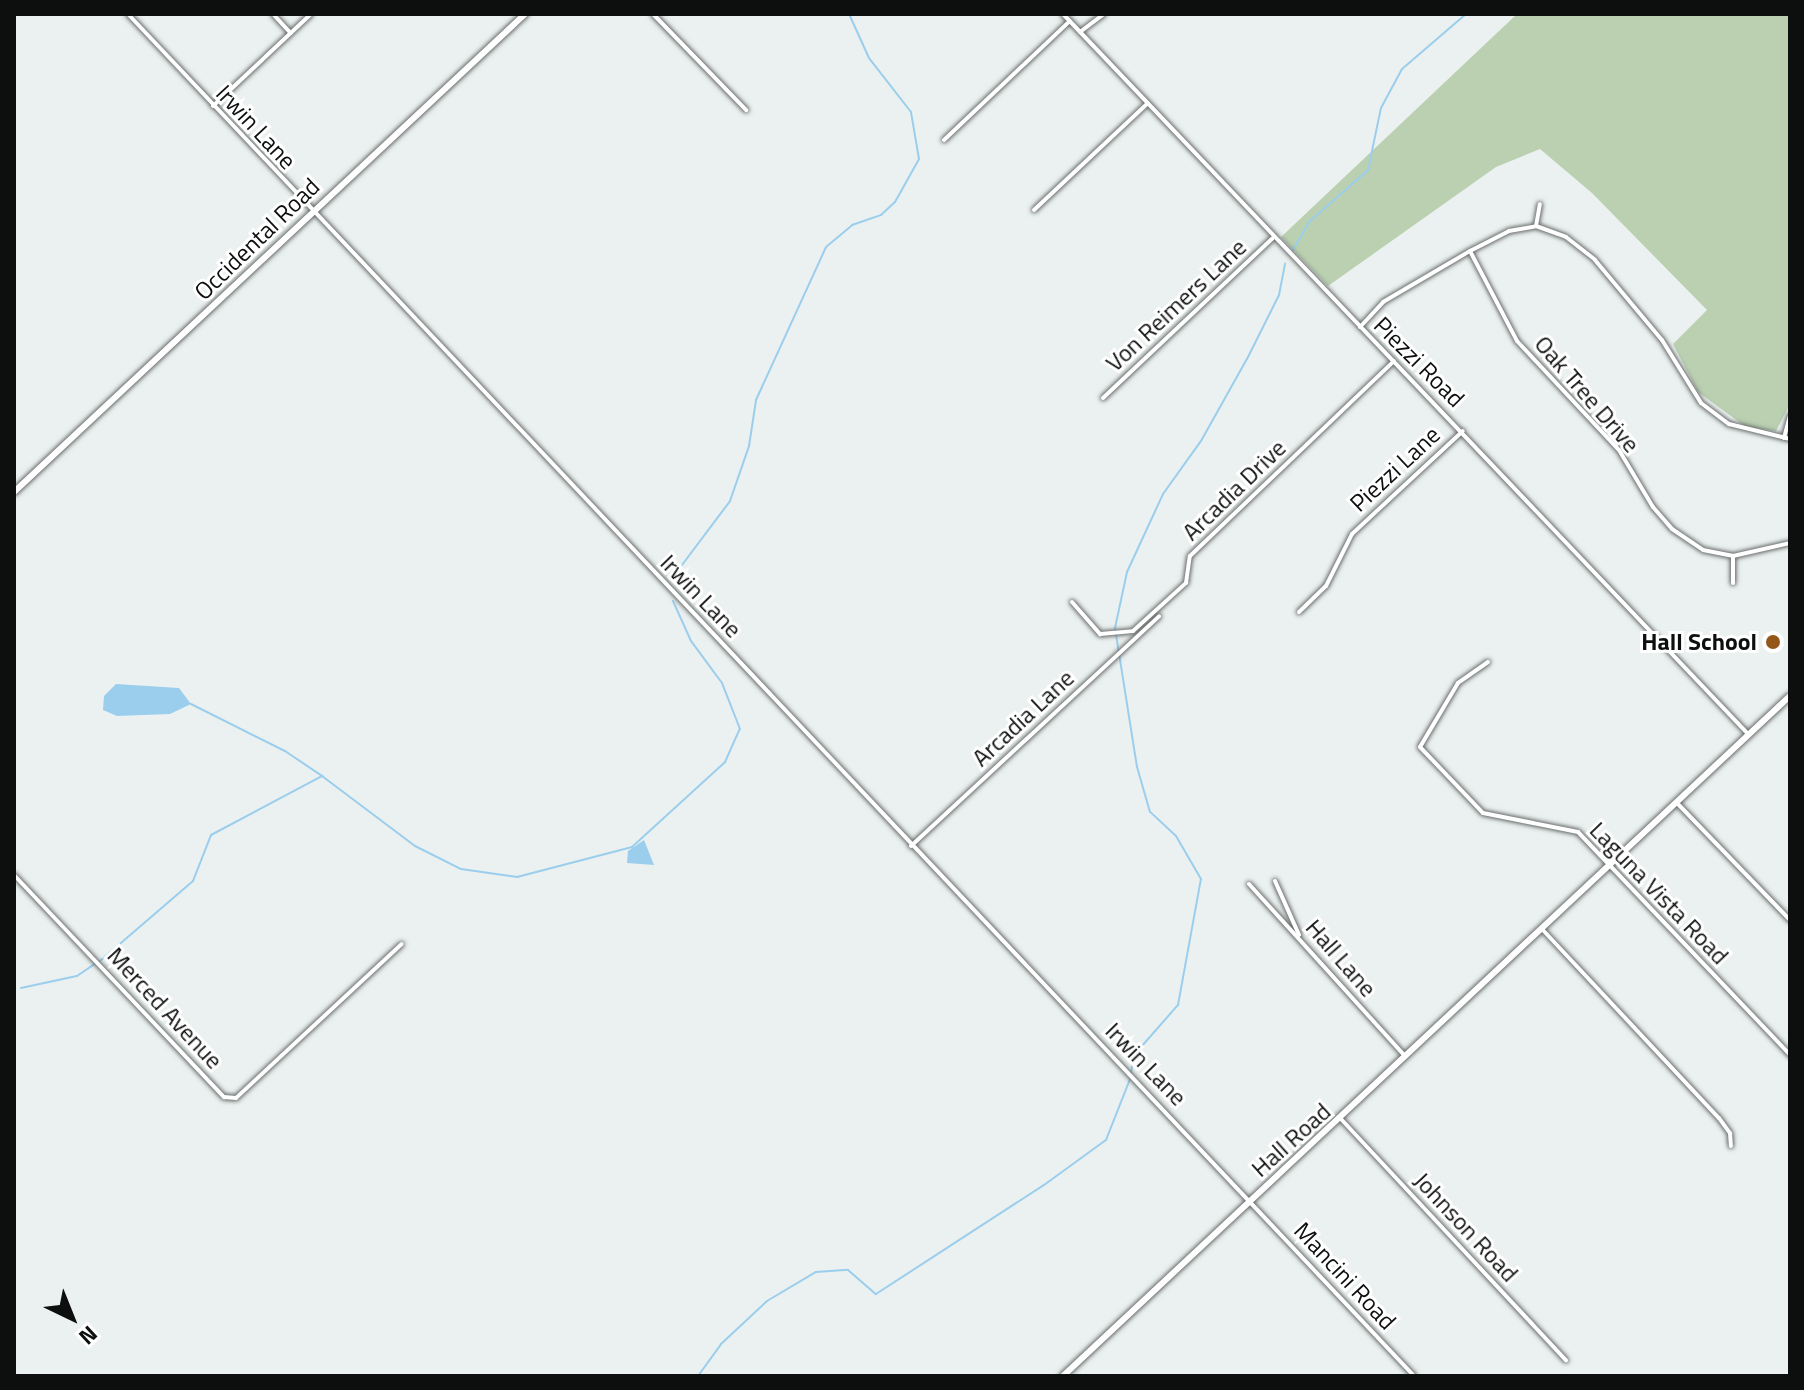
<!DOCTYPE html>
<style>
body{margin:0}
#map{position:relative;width:1804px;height:1390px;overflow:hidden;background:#ebf1f0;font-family:"Titillium Web",sans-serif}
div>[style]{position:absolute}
.green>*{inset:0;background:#bad0b0}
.water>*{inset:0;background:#9bceed}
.stream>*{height:2px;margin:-1px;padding:0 1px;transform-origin:1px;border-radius:1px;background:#9bceed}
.roads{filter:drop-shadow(0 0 2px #686d6c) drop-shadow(0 0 2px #686d6c)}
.minor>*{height:4px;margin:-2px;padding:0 2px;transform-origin:2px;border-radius:2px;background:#fff}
.tertiary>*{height:6px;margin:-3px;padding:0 3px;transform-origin:3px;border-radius:3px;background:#fff}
.dots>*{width:22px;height:22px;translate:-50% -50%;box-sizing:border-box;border:4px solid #fff;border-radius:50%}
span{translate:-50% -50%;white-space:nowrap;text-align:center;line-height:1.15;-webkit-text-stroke:6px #fff;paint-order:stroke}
.street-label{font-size:24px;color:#0d0f0e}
.poi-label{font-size:24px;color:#0d0f0e;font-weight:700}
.right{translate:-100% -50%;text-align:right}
.frame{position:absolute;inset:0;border:16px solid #0d0f0e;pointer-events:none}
.north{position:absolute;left:32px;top:1278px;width:80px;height:80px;-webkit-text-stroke:6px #fff;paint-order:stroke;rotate:137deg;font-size:22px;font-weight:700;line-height:32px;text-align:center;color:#0d0f0e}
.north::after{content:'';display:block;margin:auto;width:28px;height:36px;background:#0d0f0e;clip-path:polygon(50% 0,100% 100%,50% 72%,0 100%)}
</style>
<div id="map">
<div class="green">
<div style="clip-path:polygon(1517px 14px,1790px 14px,1790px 404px,1776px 431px,1746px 427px,1698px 392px,1673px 344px,1707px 310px,1592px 193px,1540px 149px,1496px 167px,1328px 286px,1281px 237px)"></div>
</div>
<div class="water">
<div style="clip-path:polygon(116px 684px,179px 688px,191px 704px,170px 714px,117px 716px,103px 710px,104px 696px)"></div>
<div style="clip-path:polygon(644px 840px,654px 865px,627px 863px,628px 851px)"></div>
</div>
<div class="stream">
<div style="left:1293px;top:250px;width:32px;rotate:-60deg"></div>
<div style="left:1309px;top:222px;width:79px;rotate:-41.4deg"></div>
<div style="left:1368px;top:170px;width:63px;rotate:-78.2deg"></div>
<div style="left:1381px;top:108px;width:44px;rotate:-61.7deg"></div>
<div style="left:1402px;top:69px;width:84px;rotate:-40.7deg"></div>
<div style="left:676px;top:573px;width:90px;rotate:-53.1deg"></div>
<div style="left:730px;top:501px;width:58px;rotate:-70.9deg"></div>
<div style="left:749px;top:446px;width:47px;rotate:-81.3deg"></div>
<div style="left:756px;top:400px;width:168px;rotate:-65.4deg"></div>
<div style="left:826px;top:247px;width:34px;rotate:-40deg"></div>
<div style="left:852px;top:225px;width:31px;rotate:-19deg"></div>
<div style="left:881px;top:215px;width:19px;rotate:-43deg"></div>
<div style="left:895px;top:202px;width:49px;rotate:-60.8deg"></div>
<div style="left:919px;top:159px;width:48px;rotate:-99.7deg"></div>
<div style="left:911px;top:112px;width:68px;rotate:-127.9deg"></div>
<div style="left:869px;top:58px;width:48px;rotate:-114.4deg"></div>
<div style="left:191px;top:704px;width:105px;rotate:26.6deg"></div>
<div style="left:285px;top:751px;width:45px;rotate:34deg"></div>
<div style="left:100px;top:961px;width:123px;rotate:-40.7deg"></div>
<div style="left:193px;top:881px;width:49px;rotate:-68.6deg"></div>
<div style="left:211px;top:835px;width:126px;rotate:-28deg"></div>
<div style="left:322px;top:776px;width:116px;rotate:37deg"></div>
<div style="left:415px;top:846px;width:51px;rotate:26.6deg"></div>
<div style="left:461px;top:869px;width:57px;rotate:8.1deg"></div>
<div style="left:517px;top:877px;width:119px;rotate:-14.6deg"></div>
<div style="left:632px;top:847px;width:126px;rotate:-42.4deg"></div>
<div style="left:725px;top:762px;width:36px;rotate:-66deg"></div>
<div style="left:740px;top:729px;width:49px;rotate:-111.4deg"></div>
<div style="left:722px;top:683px;width:52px;rotate:-126.4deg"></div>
<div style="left:691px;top:641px;width:44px;rotate:-114.2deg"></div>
<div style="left:21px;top:988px;width:57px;rotate:-12.1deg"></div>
<div style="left:77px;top:976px;width:22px;rotate:-34deg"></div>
<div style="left:1131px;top:1073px;width:18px;rotate:-81deg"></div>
<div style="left:1134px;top:1055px;width:67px;rotate:-48.7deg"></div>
<div style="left:1178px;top:1005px;width:128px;rotate:-79.7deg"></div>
<div style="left:1201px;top:879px;width:50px;rotate:-120.2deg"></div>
<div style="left:1176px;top:836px;width:35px;rotate:-137deg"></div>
<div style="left:1150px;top:812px;width:47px;rotate:-106.1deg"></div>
<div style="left:1137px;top:767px;width:141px;rotate:-99deg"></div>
<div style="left:1115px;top:628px;width:57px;rotate:-77.9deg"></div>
<div style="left:1127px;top:572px;width:86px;rotate:-65.2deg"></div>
<div style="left:1163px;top:494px;width:65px;rotate:-54.4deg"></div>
<div style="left:1201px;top:441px;width:96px;rotate:-60.8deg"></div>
<div style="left:1248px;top:357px;width:69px;rotate:-63.4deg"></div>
<div style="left:1279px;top:295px;width:32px;rotate:-79deg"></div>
<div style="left:698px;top:1376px;width:39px;rotate:-54deg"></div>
<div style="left:721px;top:1344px;width:63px;rotate:-43.1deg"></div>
<div style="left:767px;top:1301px;width:57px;rotate:-30.6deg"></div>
<div style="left:816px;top:1272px;width:32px;rotate:-4deg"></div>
<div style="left:848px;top:1270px;width:37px;rotate:41deg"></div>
<div style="left:876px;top:1294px;width:200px;rotate:-33deg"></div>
<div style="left:1044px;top:1185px;width:77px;rotate:-36deg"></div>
<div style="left:1106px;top:1140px;width:66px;rotate:-68.5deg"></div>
</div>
<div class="roads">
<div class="minor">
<div style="left:128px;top:14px;width:1873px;rotate:46.64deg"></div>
<div style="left:273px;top:14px;width:26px;rotate:47deg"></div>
<div style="left:653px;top:14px;width:134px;rotate:45.9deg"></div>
<div style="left:1063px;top:14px;width:995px;rotate:46.42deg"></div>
<div style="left:1080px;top:32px;width:30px;rotate:-37deg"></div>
<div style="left:213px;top:106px;width:134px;rotate:-43.2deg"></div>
<div style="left:944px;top:140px;width:173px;rotate:-43.4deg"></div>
<div style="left:1034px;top:210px;width:156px;rotate:-43.2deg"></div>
<div style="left:1536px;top:226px;width:22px;rotate:-80deg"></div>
<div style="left:1470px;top:251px;width:102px;rotate:62.4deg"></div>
<div style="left:1517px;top:341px;width:149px;rotate:46.9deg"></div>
<div style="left:1619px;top:450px;width:66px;rotate:59.2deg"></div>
<div style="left:1653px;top:507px;width:29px;rotate:49deg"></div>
<div style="left:1672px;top:529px;width:37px;rotate:34deg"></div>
<div style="left:1703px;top:550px;width:31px;rotate:11deg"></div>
<div style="left:1733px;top:556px;width:58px;rotate:-12.8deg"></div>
<div style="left:1360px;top:327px;width:34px;rotate:-47deg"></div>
<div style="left:1383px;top:302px;width:101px;rotate:-30.4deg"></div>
<div style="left:1470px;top:251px;width:44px;rotate:-27.1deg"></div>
<div style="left:1509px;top:231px;width:27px;rotate:-10deg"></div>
<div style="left:1536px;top:226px;width:32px;rotate:20deg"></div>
<div style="left:1566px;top:237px;width:37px;rotate:38deg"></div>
<div style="left:1595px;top:260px;width:104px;rotate:50.1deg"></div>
<div style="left:1662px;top:340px;width:74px;rotate:58.2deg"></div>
<div style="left:1701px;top:403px;width:35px;rotate:37deg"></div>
<div style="left:1729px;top:424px;width:63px;rotate:13.8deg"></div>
<div style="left:1103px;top:398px;width:233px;rotate:-43.3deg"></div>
<div style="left:1784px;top:438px;width:24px;rotate:-75deg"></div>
<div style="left:1733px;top:583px;width:27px;rotate:-90deg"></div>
<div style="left:1072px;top:602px;width:43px;rotate:48.8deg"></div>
<div style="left:1100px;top:634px;width:33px;rotate:-5deg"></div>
<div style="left:1133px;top:631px;width:72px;rotate:-42.2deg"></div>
<div style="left:1186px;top:583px;width:27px;rotate:-82deg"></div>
<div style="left:1190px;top:556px;width:282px;rotate:-43.7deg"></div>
<div style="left:1299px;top:612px;width:37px;rotate:-44deg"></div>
<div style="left:1326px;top:586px;width:58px;rotate:-63.4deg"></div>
<div style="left:1352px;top:534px;width:151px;rotate:-42.9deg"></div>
<div style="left:1488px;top:662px;width:37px;rotate:145deg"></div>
<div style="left:1458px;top:683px;width:74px;rotate:120.7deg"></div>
<div style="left:1420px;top:747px;width:91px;rotate:46.3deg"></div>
<div style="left:1483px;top:813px;width:97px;rotate:11.3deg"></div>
<div style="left:1578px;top:832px;width:308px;rotate:46.4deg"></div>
<div style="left:1677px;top:803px;width:163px;rotate:46deg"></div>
<div style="left:911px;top:846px;width:338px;rotate:-42.8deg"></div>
<div style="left:14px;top:875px;width:306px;rotate:46.6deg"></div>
<div style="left:224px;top:1097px;width:12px;rotate:5deg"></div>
<div style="left:236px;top:1098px;width:226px;rotate:-42.9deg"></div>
<div style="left:1275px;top:881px;width:59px;rotate:66deg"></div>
<div style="left:1249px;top:884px;width:231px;rotate:47.8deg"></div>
<div style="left:1541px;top:928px;width:260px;rotate:46.9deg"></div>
<div style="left:1719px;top:1118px;width:19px;rotate:54deg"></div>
<div style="left:1730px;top:1133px;width:13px;rotate:86deg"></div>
<div style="left:1341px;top:1119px;width:330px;rotate:47deg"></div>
</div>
<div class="tertiary">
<div style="left:14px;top:492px;width:700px;rotate:-43.09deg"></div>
<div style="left:1063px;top:1376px;width:995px;rotate:-43.09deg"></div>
</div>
</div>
<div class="dots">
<div style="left:1773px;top:642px;background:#945719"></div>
</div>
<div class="street-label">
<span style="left:256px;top:127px;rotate:47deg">Irwin Lane</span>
<span style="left:257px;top:239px;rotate:-44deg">Occidental Road</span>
<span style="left:1176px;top:305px;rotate:-43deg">Von Reimers Lane</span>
<span style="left:1419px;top:362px;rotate:45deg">Piezzi Road</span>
<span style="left:1587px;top:394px;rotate:49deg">Oak Tree Drive</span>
<span style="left:1395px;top:469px;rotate:-43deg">Piezzi Lane</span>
<span style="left:1234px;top:490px;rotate:-44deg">Arcadia Drive</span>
<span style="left:701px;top:596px;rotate:46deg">Irwin Lane</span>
<span style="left:1023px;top:718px;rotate:-43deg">Arcadia Lane</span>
<span style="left:1659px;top:893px;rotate:46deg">Laguna Vista Road</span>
<span style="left:1341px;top:958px;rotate:49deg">Hall Lane</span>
<span style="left:165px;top:1008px;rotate:47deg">Merced Avenue</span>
<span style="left:1146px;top:1064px;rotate:46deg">Irwin Lane</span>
<span style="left:1291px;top:1140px;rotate:-42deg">Hall Road</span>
<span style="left:1466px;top:1227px;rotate:47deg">Johnson Road</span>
<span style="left:1345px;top:1276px;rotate:47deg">Mancini Road</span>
</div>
<div class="poi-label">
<span class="right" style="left:1757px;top:642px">Hall School</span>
</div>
<div class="frame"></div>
<div class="north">N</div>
</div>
